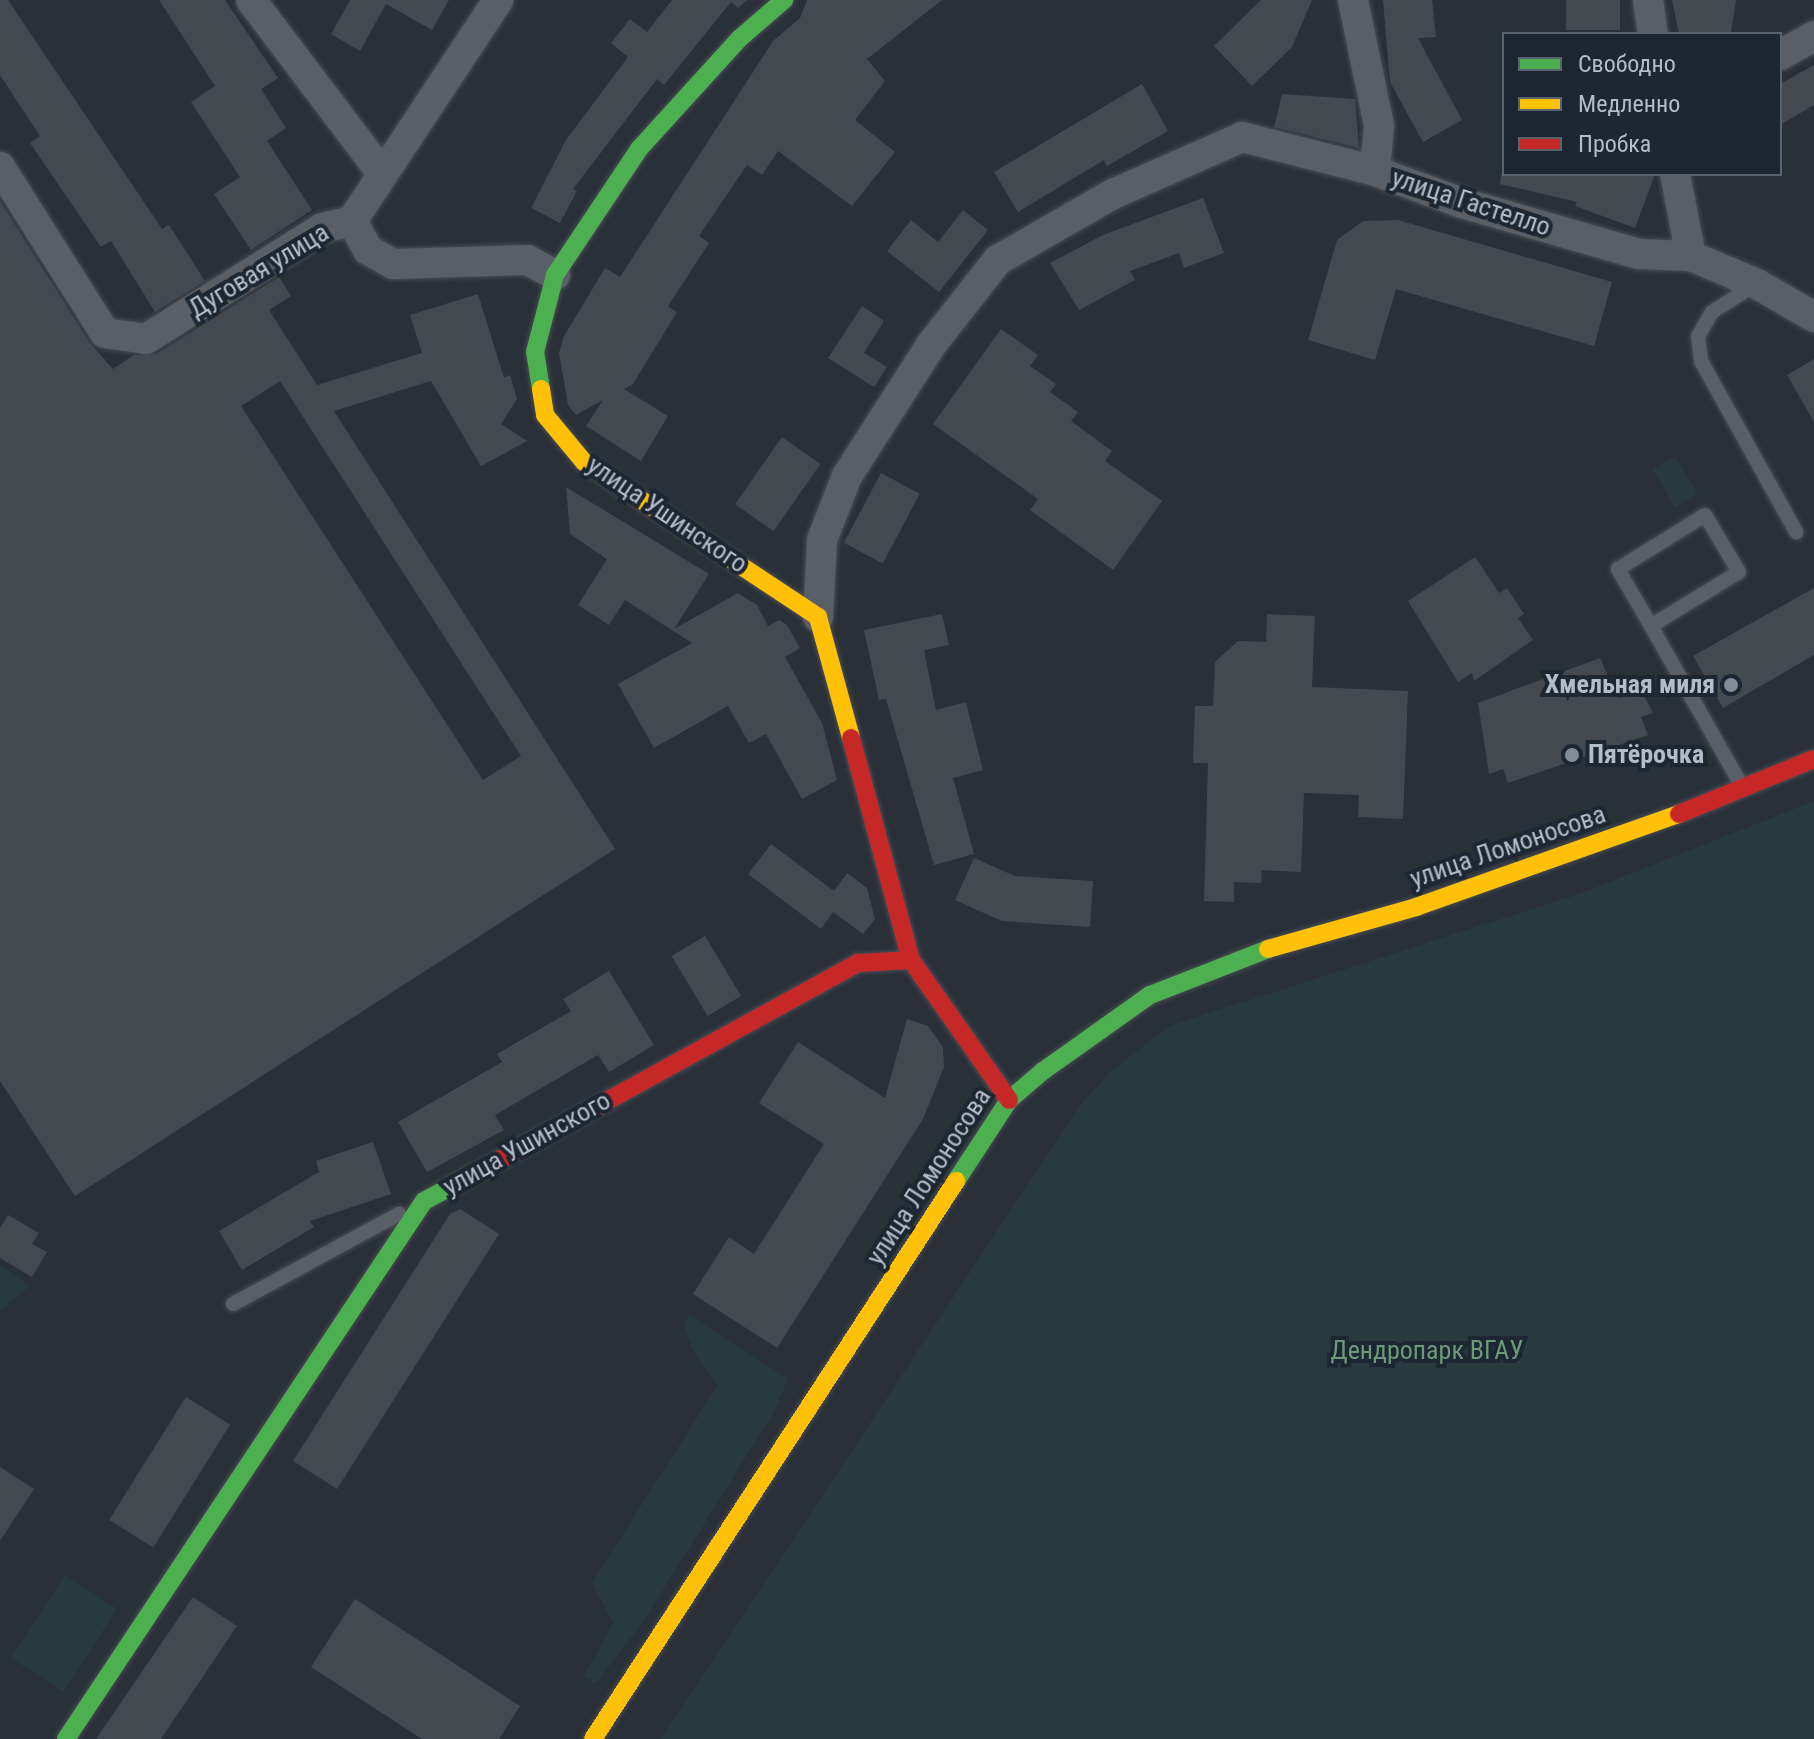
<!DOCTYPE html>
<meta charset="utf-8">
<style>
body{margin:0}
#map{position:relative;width:1814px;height:1739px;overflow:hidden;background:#2a3038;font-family:"Roboto Condensed",sans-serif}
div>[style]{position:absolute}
.green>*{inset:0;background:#273a3e;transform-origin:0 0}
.building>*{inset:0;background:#444950;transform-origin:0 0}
.roads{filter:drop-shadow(0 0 2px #484c53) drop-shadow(0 0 2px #484c53)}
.lane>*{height:14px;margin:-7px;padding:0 7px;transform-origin:7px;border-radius:7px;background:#5a5e66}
.street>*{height:30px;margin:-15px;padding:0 15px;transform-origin:15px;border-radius:15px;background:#5a5e66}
.fast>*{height:18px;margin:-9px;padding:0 9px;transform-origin:9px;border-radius:9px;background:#4caf50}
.slow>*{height:18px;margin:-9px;padding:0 9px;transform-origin:9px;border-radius:9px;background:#ffc107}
.jam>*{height:18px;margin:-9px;padding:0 9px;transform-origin:9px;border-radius:9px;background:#c62828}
.dots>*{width:22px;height:22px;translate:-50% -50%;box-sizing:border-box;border:4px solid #1d2633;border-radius:50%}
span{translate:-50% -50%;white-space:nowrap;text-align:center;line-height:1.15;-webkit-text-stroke:8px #1d2633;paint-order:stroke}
.street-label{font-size:26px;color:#b4bcc9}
.poi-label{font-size:26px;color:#b4bcc9;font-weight:700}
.right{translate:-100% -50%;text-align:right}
.left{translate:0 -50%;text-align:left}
.park-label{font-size:26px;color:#6b9a76}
.legend{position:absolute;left:1502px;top:32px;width:280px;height:144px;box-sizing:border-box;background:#1d2633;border:2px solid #59626f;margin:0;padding:10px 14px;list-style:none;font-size:24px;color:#b4bcc9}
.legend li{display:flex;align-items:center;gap:16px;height:40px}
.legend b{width:40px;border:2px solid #59626f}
</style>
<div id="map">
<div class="green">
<div style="left:1675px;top:456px;width:44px;height:26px;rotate:59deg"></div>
<div style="clip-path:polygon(1814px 801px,1814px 1739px,661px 1739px,1082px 1103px,1110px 1072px,1169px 1026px,1582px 893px)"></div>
<div style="clip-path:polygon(0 1264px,30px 1286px,0 1311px)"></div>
<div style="clip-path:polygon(690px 1315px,788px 1379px,774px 1412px,641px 1625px,595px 1684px,584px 1676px,613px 1623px,592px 1583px,717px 1386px,693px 1351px,684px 1323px)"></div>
<div style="left:65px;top:1575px;width:62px;height:99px;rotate:33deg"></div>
</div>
<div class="building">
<div style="clip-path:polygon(0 0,8px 0,162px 229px,169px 225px,205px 281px,155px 312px,111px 241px,101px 247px,30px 143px,40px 136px,0 75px)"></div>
<div style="clip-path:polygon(159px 0,225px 0,278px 78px,261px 89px,286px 128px,267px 141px,312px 210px,251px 250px,214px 194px,240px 177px,191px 102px,215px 86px)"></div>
<div style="clip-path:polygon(350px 0,449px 0,432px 30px,386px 4px,360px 51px,331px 34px)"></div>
<div style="clip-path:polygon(672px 0,747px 0,738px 8px,731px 2px,664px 85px,657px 79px,573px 189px,577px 191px,560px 223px,531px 208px,566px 140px,628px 57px,611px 43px,630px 19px,647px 32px)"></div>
<div style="clip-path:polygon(807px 0,942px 0,867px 59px,885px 81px,855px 120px,895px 152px,852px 206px,778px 151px,762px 175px,747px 165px,699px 236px,709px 243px,668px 306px,677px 312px,633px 384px,624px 389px,668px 416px,641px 461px,586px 426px,603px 400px,576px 415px,568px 405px,559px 353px,564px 336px,605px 268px,620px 277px,773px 41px,800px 18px)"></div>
<div style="clip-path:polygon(1261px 0,1312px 0,1292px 47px,1252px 86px,1214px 46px)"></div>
<div style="clip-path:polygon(1383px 0,1432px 0,1436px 37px,1418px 38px,1462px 120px,1423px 142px,1390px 82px)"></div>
<div style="left:1566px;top:0;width:54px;height:30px"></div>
<div style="clip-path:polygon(1672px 0,1736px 0,1731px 32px,1679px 34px)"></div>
<div style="clip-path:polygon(1814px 65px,1814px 105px,1780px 125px,1780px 84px)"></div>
<div style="clip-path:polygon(1142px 84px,1168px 131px,1107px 166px,1104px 160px,1018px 212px,994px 172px)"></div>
<div style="clip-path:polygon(1282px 94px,1355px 99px,1359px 148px,1274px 127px)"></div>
<div style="clip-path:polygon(1501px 174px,1655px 174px,1635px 228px,1575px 206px,1577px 202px,1500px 184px)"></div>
<div style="clip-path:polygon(1203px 198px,1224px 253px,1184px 268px,1179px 253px,1130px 271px,1135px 280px,1079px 310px,1050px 263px,1103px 235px)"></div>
<div style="clip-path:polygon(evenodd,0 201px,90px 343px,113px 369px,134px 355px,156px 354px,279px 277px,291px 296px,269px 310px,317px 385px,422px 353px,410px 315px,478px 294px,504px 378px,510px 375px,517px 399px,501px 424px,527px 441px,481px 466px,431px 381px,334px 411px,615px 849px,75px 1196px,0 1081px,0 201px,280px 381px,521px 756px,483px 780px,241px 406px,280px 381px)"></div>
<div style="clip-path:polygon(963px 210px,988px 230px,939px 292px,887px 251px,911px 220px,938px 242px)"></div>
<div style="clip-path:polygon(1398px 220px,1612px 282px,1594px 346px,1396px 289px,1375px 360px,1308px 340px,1337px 240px,1363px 221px)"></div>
<div style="clip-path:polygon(862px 306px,884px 321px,864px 353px,887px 367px,874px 387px,828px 358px)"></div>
<div style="clip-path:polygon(1001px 329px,1038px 355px,1030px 366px,1056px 384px,1050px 392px,1078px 412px,1071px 421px,1112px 451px,1105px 461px,1162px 501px,1113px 570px,1030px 510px,1038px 499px,933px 424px)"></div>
<div style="clip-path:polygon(1814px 359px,1814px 422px,1787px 375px)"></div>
<div style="left:782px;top:437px;width:47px;height:82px;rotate:35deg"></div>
<div style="left:881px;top:473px;width:44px;height:79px;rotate:28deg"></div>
<div style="clip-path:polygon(566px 487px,709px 574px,674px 629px,738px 593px,757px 605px,768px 626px,779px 620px,787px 625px,800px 648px,785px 657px,822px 723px,837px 780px,802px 799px,766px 734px,749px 743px,728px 706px,654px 748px,618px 684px,692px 643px,625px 600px,609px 625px,578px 605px,607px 559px,570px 534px)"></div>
<div style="clip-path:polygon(1475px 557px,1499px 593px,1507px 588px,1524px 614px,1518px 618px,1533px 640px,1474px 681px,1472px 673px,1458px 682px,1408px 601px)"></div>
<div style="clip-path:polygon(1814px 588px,1814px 655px,1723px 708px,1693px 656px)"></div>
<div style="clip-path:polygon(942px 614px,949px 645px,924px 650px,936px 710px,966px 702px,983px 770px,953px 778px,974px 854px,934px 865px,886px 699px,879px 700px,864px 630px)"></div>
<div style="clip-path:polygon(1267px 614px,1315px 616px,1312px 687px,1408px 691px,1403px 819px,1358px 817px,1359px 795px,1304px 793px,1301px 872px,1262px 870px,1261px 883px,1234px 882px,1234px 902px,1204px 901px,1208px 763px,1193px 763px,1195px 706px,1213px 706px,1215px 662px,1238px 641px,1266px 642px)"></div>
<div style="clip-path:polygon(1600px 658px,1618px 698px,1642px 692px,1653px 713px,1641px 717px,1648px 735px,1508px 783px,1503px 769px,1489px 774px,1478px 703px)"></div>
<div style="clip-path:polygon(771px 844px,834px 891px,847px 873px,867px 888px,875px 919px,863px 934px,833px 912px,821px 929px,748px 874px)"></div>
<div style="clip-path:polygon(974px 858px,1015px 876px,1093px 881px,1090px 927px,1002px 921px,955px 900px)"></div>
<div style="left:705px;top:936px;width:70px;height:39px;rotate:59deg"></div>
<div style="clip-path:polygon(609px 971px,654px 1045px,609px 1072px,598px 1055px,495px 1115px,504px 1130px,427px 1172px,398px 1122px,502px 1062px,497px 1054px,571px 1011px,563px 999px)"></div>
<div style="clip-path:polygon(907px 1019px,928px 1026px,943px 1047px,944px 1067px,923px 1119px,777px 1348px,693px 1294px,729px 1237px,754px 1254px,824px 1144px,759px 1103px,798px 1042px,885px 1098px)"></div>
<div style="clip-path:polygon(373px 1142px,391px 1194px,310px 1221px,314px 1227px,242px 1270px,219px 1231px,319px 1172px,316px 1161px)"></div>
<div style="clip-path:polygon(460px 1209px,499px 1234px,337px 1489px,293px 1461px,450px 1214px)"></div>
<div style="clip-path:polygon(8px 1215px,39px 1233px,32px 1244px,47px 1252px,32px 1277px,0 1258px,0 1228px)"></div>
<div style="left:186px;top:1397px;width:52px;height:145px;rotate:32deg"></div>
<div style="clip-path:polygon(0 1467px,34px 1489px,0 1541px)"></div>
<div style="clip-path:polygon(193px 1597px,237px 1626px,161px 1739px,96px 1739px)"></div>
<div style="clip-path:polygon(355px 1599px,520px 1706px,499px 1739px,422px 1739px,311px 1667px)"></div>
</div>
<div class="roads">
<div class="lane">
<div style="left:1756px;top:284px;width:52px;rotate:147.5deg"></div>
<div style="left:1712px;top:312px;width:28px;rotate:120deg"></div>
<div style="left:1698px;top:336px;width:25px;rotate:83deg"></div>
<div style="left:1701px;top:361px;width:196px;rotate:60.9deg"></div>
<div style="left:1651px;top:626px;width:66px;rotate:-120.1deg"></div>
<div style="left:1618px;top:569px;width:102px;rotate:-31.8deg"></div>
<div style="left:1705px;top:515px;width:66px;rotate:59.2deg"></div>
<div style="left:1739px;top:572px;width:103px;rotate:148.5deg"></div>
<div style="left:1651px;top:626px;width:184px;rotate:60.4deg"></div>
<div style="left:233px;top:1304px;width:189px;rotate:-28.5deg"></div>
</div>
<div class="street">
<div style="left:251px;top:0;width:216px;rotate:52.9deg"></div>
<div style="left:1353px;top:0;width:129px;rotate:78.3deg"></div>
<div style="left:1379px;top:126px;width:45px;rotate:95.1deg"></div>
<div style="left:1375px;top:171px;width:93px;rotate:20.2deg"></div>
<div style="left:1462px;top:203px;width:184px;rotate:16.1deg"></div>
<div style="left:1639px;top:254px;width:52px;rotate:2.2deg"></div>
<div style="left:1648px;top:0;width:34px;rotate:82deg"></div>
<div style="left:1780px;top:55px;width:39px;rotate:-29deg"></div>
<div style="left:0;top:167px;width:196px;rotate:57.7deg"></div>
<div style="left:105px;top:333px;width:41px;rotate:8.3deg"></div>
<div style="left:146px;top:339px;width:208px;rotate:-32.2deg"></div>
<div style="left:322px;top:228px;width:31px;rotate:-13deg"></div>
<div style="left:352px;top:221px;width:265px;rotate:-56.5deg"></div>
<div style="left:1675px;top:174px;width:84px;rotate:79deg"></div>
<div style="left:1691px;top:256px;width:72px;rotate:23deg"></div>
<div style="left:1757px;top:284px;width:66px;rotate:30.1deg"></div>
<div style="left:352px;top:221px;width:33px;rotate:61deg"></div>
<div style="left:368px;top:250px;width:29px;rotate:29deg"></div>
<div style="left:393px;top:264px;width:135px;rotate:-1.7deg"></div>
<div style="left:528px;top:260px;width:31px;rotate:29deg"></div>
<div style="left:818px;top:617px;width:77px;rotate:-87deg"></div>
<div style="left:822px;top:540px;width:69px;rotate:-68.7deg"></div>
<div style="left:847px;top:476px;width:156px;rotate:-57.3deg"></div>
<div style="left:931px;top:345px;width:108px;rotate:-51.8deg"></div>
<div style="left:998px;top:260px;width:133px;rotate:-29.9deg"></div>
<div style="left:1113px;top:194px;width:141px;rotate:-23.8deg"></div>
<div style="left:1242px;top:137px;width:137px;rotate:14.3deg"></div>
</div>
<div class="fast">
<div style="left:541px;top:389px;width:37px;rotate:-99deg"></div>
<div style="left:535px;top:352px;width:80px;rotate:-75.4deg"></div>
<div style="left:555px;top:275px;width:151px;rotate:-56.3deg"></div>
<div style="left:639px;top:149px;width:149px;rotate:-47.7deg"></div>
<div style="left:739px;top:39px;width:60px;rotate:-40.9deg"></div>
<div style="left:956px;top:1181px;width:97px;rotate:-56.8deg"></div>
<div style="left:1009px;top:1100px;width:45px;rotate:-40.5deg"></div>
<div style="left:1043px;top:1071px;width:131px;rotate:-35.4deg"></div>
<div style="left:1150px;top:995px;width:127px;rotate:-21.3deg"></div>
<div style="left:66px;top:1739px;width:646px;rotate:-56.36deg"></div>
<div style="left:424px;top:1201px;width:34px;rotate:-28deg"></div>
</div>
<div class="slow">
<div style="left:541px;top:389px;width:26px;rotate:81deg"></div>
<div style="left:545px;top:415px;width:61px;rotate:50.3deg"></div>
<div style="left:584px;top:462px;width:281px;rotate:33.5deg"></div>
<div style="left:818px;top:617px;width:125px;rotate:74.7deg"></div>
<div style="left:1268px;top:949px;width:154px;rotate:-15.8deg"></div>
<div style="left:1416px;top:907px;width:279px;rotate:-19.5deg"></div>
<div style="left:593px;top:1739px;width:666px;rotate:-56.95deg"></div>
</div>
<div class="jam">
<div style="left:851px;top:738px;width:230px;rotate:74.9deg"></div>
<div style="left:911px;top:960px;width:171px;rotate:55deg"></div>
<div style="left:1679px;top:814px;width:146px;rotate:-22.2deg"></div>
<div style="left:454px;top:1185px;width:461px;rotate:-28.8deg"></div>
<div style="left:858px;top:963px;width:53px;rotate:-3.2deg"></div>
</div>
</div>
<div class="dots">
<div style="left:1731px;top:685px;background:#848b96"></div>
<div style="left:1572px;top:755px;background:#848b96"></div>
</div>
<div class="street-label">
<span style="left:1471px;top:203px;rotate:18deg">улица Гастелло</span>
<span style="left:259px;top:271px;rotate:-31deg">Дуговая улица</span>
<span style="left:667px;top:515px;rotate:34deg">улица Ушинского</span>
<span style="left:1508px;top:847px;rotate:-19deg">улица Ломоносова</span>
<span style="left:527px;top:1144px;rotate:-29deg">улица Ушинского</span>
<span style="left:929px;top:1177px;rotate:-57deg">улица Ломоносова</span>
</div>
<div class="poi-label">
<span class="right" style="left:1715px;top:685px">Хмельная миля</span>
<span class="left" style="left:1588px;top:755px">Пятёрочка</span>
</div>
<div class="park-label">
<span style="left:1427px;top:1351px">Дендропарк ВГАУ</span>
</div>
<ul class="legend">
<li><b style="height:10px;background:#4caf50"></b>Свободно</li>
<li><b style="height:10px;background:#ffc107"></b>Медленно</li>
<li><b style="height:10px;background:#c62828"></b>Пробка</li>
</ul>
</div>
